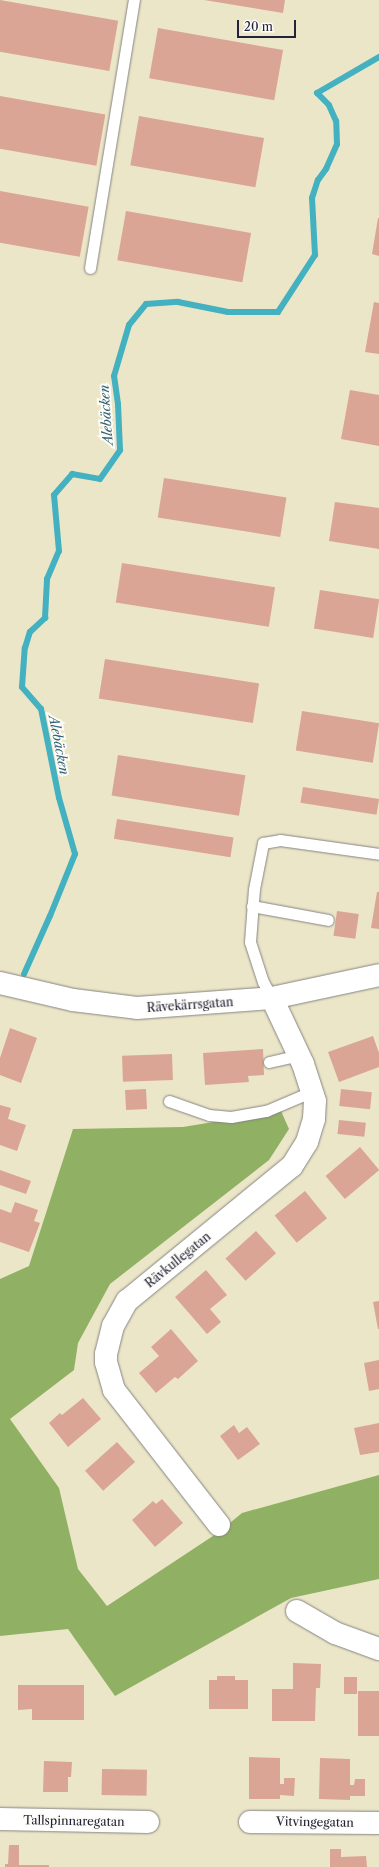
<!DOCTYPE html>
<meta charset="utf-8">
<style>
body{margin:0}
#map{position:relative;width:379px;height:1867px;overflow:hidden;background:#ebe6c8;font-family:"Libre Caslon Text",serif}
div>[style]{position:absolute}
.forest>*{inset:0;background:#90b063}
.stream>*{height:6px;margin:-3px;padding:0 3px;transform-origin:3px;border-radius:3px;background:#43b1c0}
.building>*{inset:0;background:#daa594;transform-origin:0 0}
.roads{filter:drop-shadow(0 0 1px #868482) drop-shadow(0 0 1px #868482)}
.service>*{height:11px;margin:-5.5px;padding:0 5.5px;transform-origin:5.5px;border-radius:5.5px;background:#fff}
.minor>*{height:22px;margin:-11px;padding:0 11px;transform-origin:11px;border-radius:11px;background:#fff}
span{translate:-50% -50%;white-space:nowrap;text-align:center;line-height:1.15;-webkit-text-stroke:4px #fdfcf7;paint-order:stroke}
.street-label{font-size:12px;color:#22223b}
.water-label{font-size:13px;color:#316277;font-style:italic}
.scale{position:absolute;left:237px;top:20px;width:59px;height:18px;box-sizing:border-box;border:2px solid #22223b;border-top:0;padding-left:5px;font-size:12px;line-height:14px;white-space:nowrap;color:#22223b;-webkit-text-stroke:3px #fdfcf7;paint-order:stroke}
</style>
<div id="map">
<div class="forest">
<div style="clip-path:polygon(281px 1111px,289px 1129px,269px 1160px,110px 1284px,78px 1343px,74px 1370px,10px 1419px,59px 1488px,78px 1569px,107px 1606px,219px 1532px,242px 1513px,379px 1475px,379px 1579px,291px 1598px,115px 1696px,68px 1629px,0 1636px,0 1279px,29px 1266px,73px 1129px,183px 1127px)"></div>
</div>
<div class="stream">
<div style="left:24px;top:974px;width:64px;rotate:-65.9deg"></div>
<div style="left:50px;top:916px;width:67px;rotate:-68deg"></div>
<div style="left:75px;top:854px;width:58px;rotate:-105.9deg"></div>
<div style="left:59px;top:798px;width:91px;rotate:-101.4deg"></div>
<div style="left:41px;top:709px;width:29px;rotate:-131deg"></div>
<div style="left:22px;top:687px;width:39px;rotate:-86deg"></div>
<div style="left:25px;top:648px;width:17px;rotate:-73deg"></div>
<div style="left:30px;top:632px;width:21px;rotate:-43deg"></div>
<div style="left:45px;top:618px;width:39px;rotate:-87deg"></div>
<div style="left:47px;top:579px;width:30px;rotate:-67deg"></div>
<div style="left:59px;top:551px;width:56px;rotate:-95.1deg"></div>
<div style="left:54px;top:495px;width:28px;rotate:-49deg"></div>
<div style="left:72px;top:474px;width:28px;rotate:10deg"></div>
<div style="left:100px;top:479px;width:35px;rotate:-55deg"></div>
<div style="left:120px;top:450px;width:46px;rotate:-92.5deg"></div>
<div style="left:118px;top:404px;width:28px;rotate:-98deg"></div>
<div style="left:114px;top:376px;width:53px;rotate:-73.6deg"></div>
<div style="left:129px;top:325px;width:27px;rotate:-51deg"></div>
<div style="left:146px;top:304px;width:32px;rotate:-4deg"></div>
<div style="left:178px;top:302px;width:51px;rotate:11.3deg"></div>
<div style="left:228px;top:312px;width:50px"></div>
<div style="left:278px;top:312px;width:68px;rotate:-57deg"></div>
<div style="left:315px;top:255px;width:57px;rotate:-93deg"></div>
<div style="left:312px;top:198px;width:19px;rotate:-72deg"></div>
<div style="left:318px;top:180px;width:14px;rotate:-54deg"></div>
<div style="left:326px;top:169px;width:27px;rotate:-66deg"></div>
<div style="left:337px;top:144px;width:23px;rotate:-92deg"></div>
<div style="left:336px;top:121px;width:17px;rotate:-114deg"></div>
<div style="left:329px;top:105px;width:17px;rotate:-135deg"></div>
<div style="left:317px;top:93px;width:72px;rotate:-30.1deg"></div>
</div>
<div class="building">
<div style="left:0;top:0;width:120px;height:51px;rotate:10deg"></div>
<div style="clip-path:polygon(204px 0,285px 0,283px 13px)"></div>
<div style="left:158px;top:28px;width:127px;height:51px;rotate:10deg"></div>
<div style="left:0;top:96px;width:107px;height:52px;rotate:10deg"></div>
<div style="left:139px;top:116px;width:127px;height:50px;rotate:10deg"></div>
<div style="left:0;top:191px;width:90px;height:51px;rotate:10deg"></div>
<div style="left:126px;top:211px;width:127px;height:50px;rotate:10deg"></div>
<div style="clip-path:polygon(378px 218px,379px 218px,379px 256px,372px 254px)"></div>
<div style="clip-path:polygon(374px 302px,379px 303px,379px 354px,365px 352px)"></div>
<div style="clip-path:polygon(350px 390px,379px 395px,379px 446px,341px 439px)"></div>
<div style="left:164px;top:478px;width:124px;height:40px;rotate:9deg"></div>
<div style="clip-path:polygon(335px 502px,379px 508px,379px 549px,329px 541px)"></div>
<div style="left:122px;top:563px;width:155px;height:40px;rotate:9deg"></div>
<div style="left:320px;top:590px;width:60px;height:39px;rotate:9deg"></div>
<div style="left:105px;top:659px;width:156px;height:40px;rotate:9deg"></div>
<div style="left:302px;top:711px;width:78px;height:40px;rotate:9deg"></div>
<div style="left:118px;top:755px;width:129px;height:41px;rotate:9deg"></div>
<div style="left:303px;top:787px;width:77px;height:16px;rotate:9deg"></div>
<div style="left:117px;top:819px;width:118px;height:20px;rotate:9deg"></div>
<div style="clip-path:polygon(377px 892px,379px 892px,379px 929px,371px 928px)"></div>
<div style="left:337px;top:911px;width:22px;height:25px;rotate:8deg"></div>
<div style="clip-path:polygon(10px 1028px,37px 1038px,21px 1083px,0 1075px,0 1058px)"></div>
<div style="clip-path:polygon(373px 1036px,379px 1053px,379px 1067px,339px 1082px,328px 1052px)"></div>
<div style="clip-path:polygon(263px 1049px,264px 1075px,248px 1076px,249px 1082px,205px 1085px,203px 1053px)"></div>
<div style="left:172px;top:1054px;width:26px;height:50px;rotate:88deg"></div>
<div style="left:146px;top:1089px;width:20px;height:21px;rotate:87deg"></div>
<div style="left:341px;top:1089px;width:31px;height:17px;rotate:6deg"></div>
<div style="clip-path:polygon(0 1105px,11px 1108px,8px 1119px,26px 1125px,17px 1151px,0 1145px)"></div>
<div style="left:339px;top:1120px;width:27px;height:14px;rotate:6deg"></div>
<div style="left:360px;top:1147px;width:30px;height:45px;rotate:50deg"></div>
<div style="clip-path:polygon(0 1170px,31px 1181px,26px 1194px,0 1185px)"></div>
<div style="left:305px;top:1191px;width:35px;height:39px;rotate:51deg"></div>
<div style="clip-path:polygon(15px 1202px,38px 1210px,34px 1221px,40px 1223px,29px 1252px,0 1242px,0 1209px,11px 1213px)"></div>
<div style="left:256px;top:1231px;width:30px;height:41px;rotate:48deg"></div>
<div style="clip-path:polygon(206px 1270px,227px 1295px,210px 1309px,221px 1322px,207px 1334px,175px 1297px)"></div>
<div style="clip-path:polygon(379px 1301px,379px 1329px,378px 1329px,373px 1302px)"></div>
<div style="clip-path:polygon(171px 1329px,198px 1361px,178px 1379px,175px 1377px,156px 1393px,139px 1373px,159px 1356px,151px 1347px)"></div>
<div style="clip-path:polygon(379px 1360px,379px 1389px,369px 1391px,364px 1363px)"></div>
<div style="clip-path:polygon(83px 1398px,101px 1419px,68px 1447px,49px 1423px,60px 1413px,62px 1415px)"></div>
<div style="clip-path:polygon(379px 1423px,379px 1452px,360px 1455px,354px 1428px)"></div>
<div style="clip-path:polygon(234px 1425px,239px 1433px,247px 1427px,260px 1444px,238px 1460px,220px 1436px)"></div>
<div style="left:117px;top:1442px;width:27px;height:43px;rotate:48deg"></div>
<div style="clip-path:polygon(162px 1499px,183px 1523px,155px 1547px,132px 1520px,153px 1501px,156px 1504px)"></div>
<div style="clip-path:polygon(293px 1663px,321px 1664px,320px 1688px,316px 1688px,315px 1721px,272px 1721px,272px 1689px,293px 1689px)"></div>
<div style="clip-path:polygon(217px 1676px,235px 1676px,235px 1680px,248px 1680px,248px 1709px,209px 1709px,209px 1680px,217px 1680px)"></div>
<div style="left:344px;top:1677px;width:13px;height:17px"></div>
<div style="clip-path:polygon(18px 1685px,84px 1685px,84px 1720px,32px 1720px,32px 1709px,18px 1710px)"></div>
<div style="left:358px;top:1691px;width:21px;height:45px"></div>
<div style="clip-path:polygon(249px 1757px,280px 1758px,280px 1784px,284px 1784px,284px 1778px,295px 1778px,294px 1796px,280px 1795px,280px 1799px,249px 1799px)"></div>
<div style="clip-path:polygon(320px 1758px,350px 1759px,350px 1785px,354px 1785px,355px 1779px,365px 1779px,365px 1796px,350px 1796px,350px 1800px,319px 1799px)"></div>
<div style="clip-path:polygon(44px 1761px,72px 1762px,71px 1777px,68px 1777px,68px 1792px,43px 1792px)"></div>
<div style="left:102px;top:1769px;width:45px;height:26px;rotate:1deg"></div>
<div style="clip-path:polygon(9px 1845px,19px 1845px,19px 1865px,49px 1865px,49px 1867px,5px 1867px,5px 1864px,8px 1864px)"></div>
<div style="clip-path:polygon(330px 1849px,341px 1849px,341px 1857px,366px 1856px,367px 1867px,330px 1867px)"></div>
</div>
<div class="roads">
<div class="service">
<div style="left:90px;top:268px;width:272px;rotate:-80.7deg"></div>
<div style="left:252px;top:906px;width:77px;rotate:10.4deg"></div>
<div style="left:272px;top:998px;width:18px;rotate:-119deg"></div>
<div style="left:263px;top:982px;width:42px;rotate:-108deg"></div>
<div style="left:250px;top:942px;width:53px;rotate:-85.7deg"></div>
<div style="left:254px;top:889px;width:47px;rotate:-78.9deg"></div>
<div style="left:263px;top:843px;width:17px;rotate:-10deg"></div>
<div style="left:280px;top:840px;width:100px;rotate:8deg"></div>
<div style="left:269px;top:1062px;width:31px;rotate:-13deg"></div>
<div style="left:169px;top:1101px;width:42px;rotate:19.3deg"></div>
<div style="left:209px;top:1115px;width:22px;rotate:5deg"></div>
<div style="left:231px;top:1117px;width:36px;rotate:-10deg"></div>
<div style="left:266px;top:1111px;width:49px;rotate:-22.9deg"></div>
</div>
<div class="minor">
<div style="left:0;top:983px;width:75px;rotate:13.1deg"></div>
<div style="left:73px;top:1000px;width:64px;rotate:7.1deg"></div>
<div style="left:137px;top:1008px;width:135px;rotate:-4.2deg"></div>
<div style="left:272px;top:998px;width:109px;rotate:-12.1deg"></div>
<div style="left:219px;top:1525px;width:171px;rotate:-127.9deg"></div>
<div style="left:114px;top:1390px;width:29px;rotate:-106deg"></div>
<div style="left:106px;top:1362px;width:8px;rotate:-90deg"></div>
<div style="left:106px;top:1354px;width:29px;rotate:-76deg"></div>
<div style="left:113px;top:1326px;width:29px;rotate:-61deg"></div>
<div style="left:127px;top:1301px;width:213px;rotate:-39.3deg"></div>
<div style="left:292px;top:1166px;width:28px;rotate:-58deg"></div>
<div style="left:307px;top:1142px;width:24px;rotate:-73deg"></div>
<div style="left:314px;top:1119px;width:18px;rotate:-87deg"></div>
<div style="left:315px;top:1101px;width:39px;rotate:-108deg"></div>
<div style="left:303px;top:1064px;width:73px;rotate:-115.2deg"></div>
<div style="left:297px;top:1611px;width:44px;rotate:30.1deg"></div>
<div style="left:335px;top:1633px;width:47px;rotate:20deg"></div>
<div style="left:0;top:1819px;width:148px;rotate:1.2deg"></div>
<div style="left:250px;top:1822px;width:129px;rotate:0.4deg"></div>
</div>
</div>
<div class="street-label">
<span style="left:190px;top:1005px;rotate:-4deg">Rävekärrsgatan</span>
<span style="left:178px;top:1260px;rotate:-39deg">Rävkullegatan</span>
<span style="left:74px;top:1821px;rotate:1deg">Tallspinnaregatan</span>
<span style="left:315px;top:1822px;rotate:1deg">Vitvingegatan</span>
</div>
<div class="water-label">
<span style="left:106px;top:415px;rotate:-94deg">Alebäcken</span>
<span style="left:59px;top:745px;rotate:79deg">Alebäcken</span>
</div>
<div class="scale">20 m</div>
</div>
